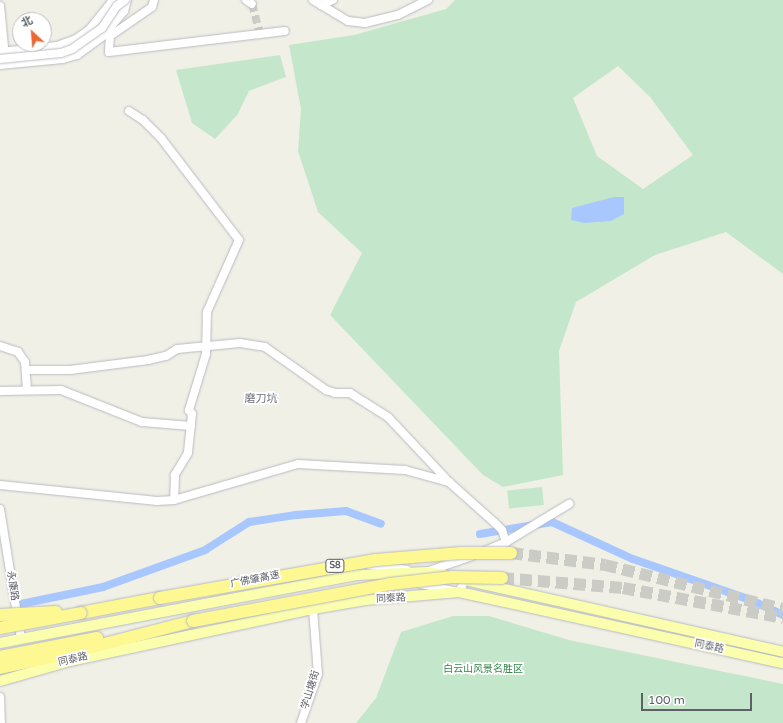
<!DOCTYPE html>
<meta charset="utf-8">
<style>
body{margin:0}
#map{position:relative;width:783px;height:723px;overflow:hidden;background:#f0f0e7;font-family:"Varela Round","Noto Sans SC",sans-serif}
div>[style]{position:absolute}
.green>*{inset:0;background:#c4e7cb;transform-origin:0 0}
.water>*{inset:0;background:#a8c7ff}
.canal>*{height:8px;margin:-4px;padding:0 4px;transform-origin:4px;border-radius:4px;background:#a8c7ff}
.minor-tunnel>*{height:8px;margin-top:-4px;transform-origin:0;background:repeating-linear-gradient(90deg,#ccccc7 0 8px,transparent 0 12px)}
.highway-tunnel>*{height:12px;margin-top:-6px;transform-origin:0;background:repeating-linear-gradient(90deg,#ccccc7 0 12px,transparent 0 18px)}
.roads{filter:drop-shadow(0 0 1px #b9bac0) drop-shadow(0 0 1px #b9bac0)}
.minor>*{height:8px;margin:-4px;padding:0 4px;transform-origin:4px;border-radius:4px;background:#fff}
.major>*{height:10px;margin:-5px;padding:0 5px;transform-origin:5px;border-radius:5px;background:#fbffad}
.highway>*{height:12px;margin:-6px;padding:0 6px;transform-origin:6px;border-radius:6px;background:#fdf892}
.bridges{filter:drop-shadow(0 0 1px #b9bac0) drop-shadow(0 0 1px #b9bac0)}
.minor-bridge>*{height:8px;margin:-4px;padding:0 4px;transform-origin:4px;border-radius:4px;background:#fff}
.highway-bridge>*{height:12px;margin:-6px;padding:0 6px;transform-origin:6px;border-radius:6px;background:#fdf892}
span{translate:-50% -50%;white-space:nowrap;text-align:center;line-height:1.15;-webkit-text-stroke:3.5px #fff;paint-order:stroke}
.shield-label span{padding:1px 3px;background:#fff;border:1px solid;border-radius:3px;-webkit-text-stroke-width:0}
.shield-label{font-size:9px;color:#5e6067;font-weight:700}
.street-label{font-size:10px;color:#5e6067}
.park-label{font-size:10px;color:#36864a}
.neighbourhood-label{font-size:11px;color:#6f7279}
.north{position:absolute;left:12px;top:12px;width:40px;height:40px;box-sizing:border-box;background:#fff;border:1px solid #bfbfc2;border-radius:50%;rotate:334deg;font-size:11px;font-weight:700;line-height:16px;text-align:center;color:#5e6067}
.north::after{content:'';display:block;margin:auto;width:14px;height:18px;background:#e96834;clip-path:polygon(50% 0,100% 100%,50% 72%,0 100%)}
.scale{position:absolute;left:641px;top:693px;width:111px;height:18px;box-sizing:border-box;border:2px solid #5e6067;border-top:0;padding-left:5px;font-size:12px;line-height:14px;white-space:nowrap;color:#5e6067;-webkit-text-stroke:3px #fff;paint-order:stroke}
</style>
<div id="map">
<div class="green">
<div style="clip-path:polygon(evenodd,455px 0,783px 0,783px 274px,726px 232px,655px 255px,576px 302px,559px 351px,563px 475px,503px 487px,483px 475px,330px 315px,362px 253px,318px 212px,298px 151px,301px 109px,289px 45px,354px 35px,446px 9px,455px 0,618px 66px,650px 97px,693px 155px,643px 189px,597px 156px,573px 98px,618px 66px)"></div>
<div style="clip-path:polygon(280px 55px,286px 77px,249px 91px,238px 114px,215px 139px,192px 123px,176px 70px)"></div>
<div style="left:542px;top:487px;width:18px;height:35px;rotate:84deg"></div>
<div style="clip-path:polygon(453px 616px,489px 616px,569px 640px,783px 684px,783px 723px,356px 723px,376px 698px,401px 632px)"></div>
</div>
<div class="water">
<div style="clip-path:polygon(614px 197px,624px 197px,624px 214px,611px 221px,584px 223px,571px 220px,572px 208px)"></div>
</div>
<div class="canal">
<div style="left:480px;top:534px;width:73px;rotate:-9.5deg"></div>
<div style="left:552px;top:522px;width:89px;rotate:24.6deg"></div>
<div style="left:633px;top:559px;width:125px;rotate:19.2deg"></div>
<div style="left:751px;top:600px;width:35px;rotate:25deg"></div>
<div style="left:21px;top:604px;width:84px;rotate:-11.7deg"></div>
<div style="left:103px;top:587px;width:109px;rotate:-19.9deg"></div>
<div style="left:205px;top:550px;width:52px;rotate:-32.5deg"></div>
<div style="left:249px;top:522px;width:48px;rotate:-8.5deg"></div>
<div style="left:296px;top:515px;width:50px;rotate:-4.6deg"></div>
<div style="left:346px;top:511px;width:37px;rotate:20deg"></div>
</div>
<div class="minor-tunnel">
<div style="left:252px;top:4px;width:31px;rotate:75deg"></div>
</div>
<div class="highway-tunnel">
<div style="left:511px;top:553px;width:95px;rotate:7.3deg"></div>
<div style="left:605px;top:565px;width:183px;rotate:13.9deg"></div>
<div style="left:502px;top:578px;width:121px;rotate:4.7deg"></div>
<div style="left:623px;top:588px;width:163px;rotate:10.6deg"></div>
</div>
<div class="roads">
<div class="minor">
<div style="left:154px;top:0;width:7px;rotate:106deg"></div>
<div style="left:152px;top:7px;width:51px;rotate:145.4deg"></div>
<div style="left:110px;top:36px;width:16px;rotate:94deg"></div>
<div style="left:109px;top:52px;width:177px;rotate:-6.8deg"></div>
<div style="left:246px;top:0;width:7px;rotate:34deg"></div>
<div style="left:313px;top:0;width:41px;rotate:31deg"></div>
<div style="left:348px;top:21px;width:17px;rotate:7deg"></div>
<div style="left:365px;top:23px;width:34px;rotate:-14deg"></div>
<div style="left:398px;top:15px;width:34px;rotate:-27deg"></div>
<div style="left:321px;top:5px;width:13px;rotate:-23deg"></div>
<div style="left:0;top:6px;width:51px;rotate:84.4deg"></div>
<div style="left:0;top:52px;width:57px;rotate:-6deg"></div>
<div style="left:57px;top:46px;width:20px;rotate:-20deg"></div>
<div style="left:76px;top:39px;width:16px;rotate:-35deg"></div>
<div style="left:89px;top:30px;width:35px;rotate:-51deg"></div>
<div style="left:111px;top:3px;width:9px;rotate:-18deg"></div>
<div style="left:0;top:65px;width:63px;rotate:-5.4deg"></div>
<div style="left:63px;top:59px;width:15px;rotate:-16deg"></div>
<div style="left:77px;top:55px;width:32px;rotate:-36deg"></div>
<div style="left:103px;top:36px;width:33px;rotate:-50deg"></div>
<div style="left:124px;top:11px;width:11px;rotate:-75deg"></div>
<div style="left:129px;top:111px;width:17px;rotate:33deg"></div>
<div style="left:143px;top:120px;width:25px;rotate:45deg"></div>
<div style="left:161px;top:138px;width:128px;rotate:52.6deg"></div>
<div style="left:239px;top:240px;width:79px;rotate:114deg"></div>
<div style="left:207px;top:312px;width:42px;rotate:91.4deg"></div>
<div style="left:206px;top:354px;width:59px;rotate:106.9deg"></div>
<div style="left:189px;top:410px;width:5px;rotate:53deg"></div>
<div style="left:192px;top:414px;width:39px;rotate:96deg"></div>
<div style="left:188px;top:453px;width:26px;rotate:121deg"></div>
<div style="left:175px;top:475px;width:25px;rotate:92deg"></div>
<div style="left:0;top:346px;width:19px;rotate:18deg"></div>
<div style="left:18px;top:352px;width:12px;rotate:55deg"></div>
<div style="left:25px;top:362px;width:28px;rotate:86deg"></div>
<div style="left:26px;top:370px;width:44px"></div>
<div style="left:70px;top:370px;width:79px;rotate:-7.3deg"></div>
<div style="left:148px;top:360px;width:18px;rotate:-13deg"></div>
<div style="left:166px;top:356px;width:13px;rotate:-32deg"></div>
<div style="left:177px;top:349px;width:63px;rotate:-5.4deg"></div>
<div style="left:240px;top:343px;width:25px;rotate:9deg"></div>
<div style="left:265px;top:347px;width:75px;rotate:35.2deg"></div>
<div style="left:326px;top:390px;width:9px;rotate:18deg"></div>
<div style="left:335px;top:393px;width:15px"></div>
<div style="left:350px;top:393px;width:45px;rotate:32.3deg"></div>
<div style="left:388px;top:417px;width:89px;rotate:46.8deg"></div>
<div style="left:449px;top:482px;width:62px;rotate:41.7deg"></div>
<div style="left:495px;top:523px;width:10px;rotate:45deg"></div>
<div style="left:502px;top:530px;width:13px;rotate:72deg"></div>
<div style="left:0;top:391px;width:61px;rotate:-0.9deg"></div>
<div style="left:61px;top:390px;width:87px;rotate:21.6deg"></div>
<div style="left:142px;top:422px;width:49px;rotate:4.7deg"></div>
<div style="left:0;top:485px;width:158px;rotate:5.8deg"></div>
<div style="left:157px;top:501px;width:17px;rotate:-3deg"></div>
<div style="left:174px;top:500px;width:129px;rotate:-16.2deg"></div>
<div style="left:298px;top:464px;width:107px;rotate:3.2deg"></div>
<div style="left:405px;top:470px;width:46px;rotate:15.3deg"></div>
<div style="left:0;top:509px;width:132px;rotate:80.8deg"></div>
<div style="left:485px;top:551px;width:23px;rotate:-23deg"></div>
<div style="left:506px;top:542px;width:74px;rotate:-31.1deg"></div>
<div style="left:369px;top:565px;width:38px;rotate:7deg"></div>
<div style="left:426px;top:572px;width:49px;rotate:-19.2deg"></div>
<div style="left:421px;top:584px;width:39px;rotate:12deg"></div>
<div style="left:459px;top:592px;width:13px;rotate:-63deg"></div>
<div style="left:0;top:697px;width:26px;rotate:88deg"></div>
<div style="left:301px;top:723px;width:52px;rotate:-70.9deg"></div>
<div style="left:318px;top:674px;width:65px;rotate:-94.4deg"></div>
</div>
<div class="major">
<div style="left:469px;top:581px;width:322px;rotate:12.7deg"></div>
<div style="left:0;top:643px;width:363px;rotate:-10.8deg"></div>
<div style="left:357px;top:575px;width:69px;rotate:-2.5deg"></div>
<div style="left:426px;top:572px;width:19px;rotate:9deg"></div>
<div style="left:0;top:681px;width:73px;rotate:-15.9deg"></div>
<div style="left:70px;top:661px;width:249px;rotate:-12.1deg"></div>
<div style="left:313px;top:609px;width:53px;rotate:-9.8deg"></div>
<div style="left:365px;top:600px;width:94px;rotate:-4.9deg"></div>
<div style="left:459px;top:592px;width:332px;rotate:12.4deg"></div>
</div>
<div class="highway">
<div style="left:81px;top:613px;width:80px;rotate:-10.8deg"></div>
<div style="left:0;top:657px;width:99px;rotate:-11.1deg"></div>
<div style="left:0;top:668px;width:75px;rotate:-12.4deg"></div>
<div style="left:73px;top:652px;width:124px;rotate:-14.5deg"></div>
</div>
</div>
<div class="bridges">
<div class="minor-bridge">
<div style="left:0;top:59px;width:61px;rotate:-5.6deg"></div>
<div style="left:61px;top:53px;width:12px;rotate:-20deg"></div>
<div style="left:72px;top:49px;width:37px;rotate:-35deg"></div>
<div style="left:102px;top:28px;width:27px;rotate:-56deg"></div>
<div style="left:117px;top:6px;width:10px;rotate:-37deg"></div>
</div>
<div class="highway-bridge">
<div style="left:160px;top:598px;width:219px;rotate:-10deg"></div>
<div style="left:376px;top:560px;width:85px;rotate:-4.7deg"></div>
<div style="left:461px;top:553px;width:50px"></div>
<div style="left:0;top:615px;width:56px;rotate:-3.1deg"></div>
<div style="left:193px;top:621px;width:200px;rotate:-10.6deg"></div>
<div style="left:390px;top:584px;width:63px;rotate:-6.3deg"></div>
<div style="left:453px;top:577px;width:49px;rotate:1.2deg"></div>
<div style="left:0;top:628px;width:82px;rotate:-10.5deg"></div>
</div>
</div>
<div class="shield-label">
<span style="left:335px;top:566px">S8</span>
</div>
<div class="street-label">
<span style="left:255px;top:580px;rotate:-11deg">广佛肇高速</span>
<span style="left:12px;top:586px;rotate:81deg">永康路</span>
<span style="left:391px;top:599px;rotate:-3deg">同泰路</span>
<span style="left:709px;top:647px;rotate:12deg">同泰路</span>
<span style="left:73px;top:660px;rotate:-13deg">同泰路</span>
<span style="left:311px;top:690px;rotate:-73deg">学山塘街</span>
</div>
<div class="park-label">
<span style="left:483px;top:670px">白云山风景名胜区</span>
</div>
<div class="neighbourhood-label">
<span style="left:261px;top:399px">磨刀坑</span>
</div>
<div class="north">北</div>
<div class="scale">100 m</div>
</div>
